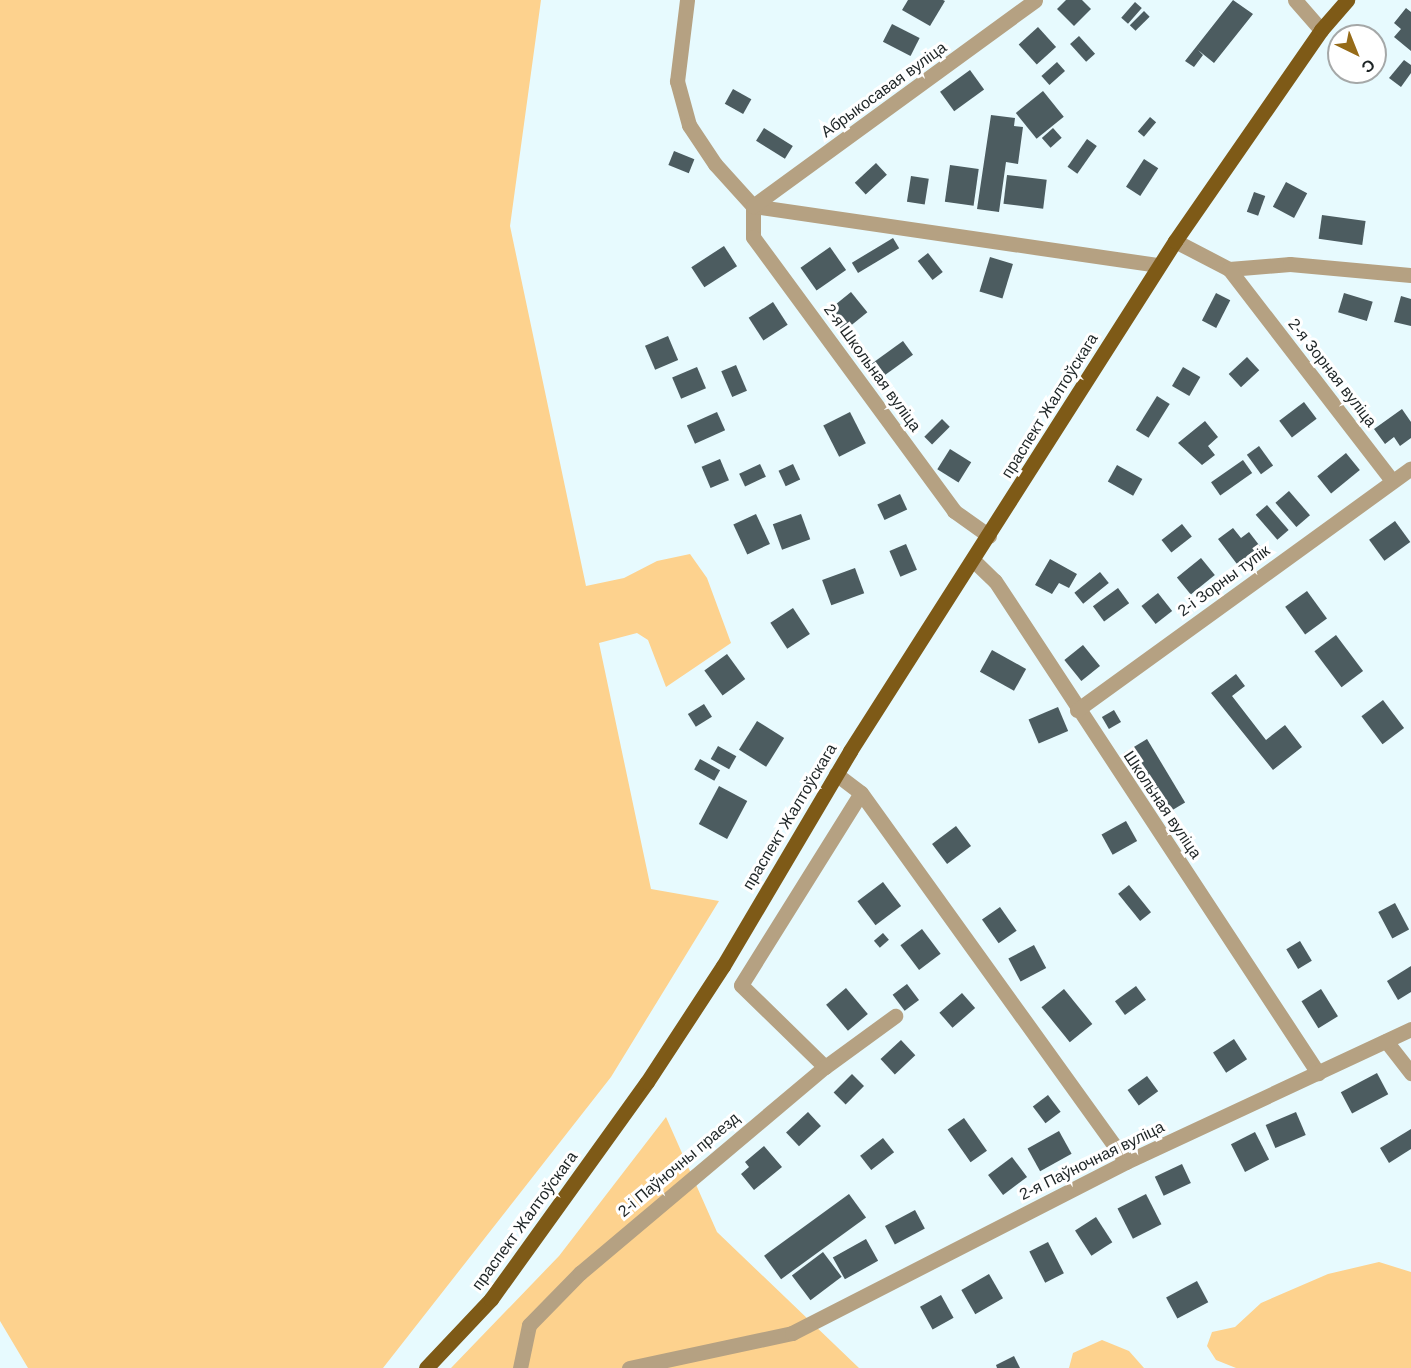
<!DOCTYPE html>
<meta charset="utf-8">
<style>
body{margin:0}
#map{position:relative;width:1411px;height:1368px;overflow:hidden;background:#e7fafe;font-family:Arial,sans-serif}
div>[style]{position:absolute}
.green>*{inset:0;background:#fdd28e}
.building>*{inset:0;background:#4c5c60;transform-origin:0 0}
.minor>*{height:15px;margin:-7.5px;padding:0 7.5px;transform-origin:7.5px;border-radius:7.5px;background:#b5a182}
.primary>*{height:15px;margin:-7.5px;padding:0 7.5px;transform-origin:7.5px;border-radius:7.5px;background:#7e5a17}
span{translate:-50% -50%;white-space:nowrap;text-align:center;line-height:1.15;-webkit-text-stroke:6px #fff;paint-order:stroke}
.street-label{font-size:16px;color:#1e2526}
.north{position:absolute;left:1327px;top:24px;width:60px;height:60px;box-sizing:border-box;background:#fff;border:2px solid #a5a8a8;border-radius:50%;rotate:137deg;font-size:16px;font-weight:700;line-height:24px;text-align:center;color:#1e2526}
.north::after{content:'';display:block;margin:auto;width:21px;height:27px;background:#966b18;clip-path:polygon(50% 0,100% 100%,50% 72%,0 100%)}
</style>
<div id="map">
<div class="green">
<div style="clip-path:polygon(0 0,541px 0,510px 226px,586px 586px,624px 578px,657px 561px,690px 554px,707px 578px,731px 643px,666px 687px,648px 640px,637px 633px,599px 643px,651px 889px,719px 901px,611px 1077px,383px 1368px,28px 1368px,0 1321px)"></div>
<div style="clip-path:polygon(666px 1117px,717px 1232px,859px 1368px,451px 1368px,559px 1256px)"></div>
<div style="clip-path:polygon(1379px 1262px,1411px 1272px,1411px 1368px,1236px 1368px,1216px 1360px,1207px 1346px,1212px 1332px,1235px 1327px,1261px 1303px,1328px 1274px)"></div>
<div style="clip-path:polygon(1102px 1340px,1129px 1351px,1144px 1368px,1069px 1368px,1073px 1353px)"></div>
</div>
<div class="building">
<div style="clip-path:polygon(908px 0,943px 0,945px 1px,930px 26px,902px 10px)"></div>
<div style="clip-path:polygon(1066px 0,1082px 0,1091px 9px,1074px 26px,1057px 9px)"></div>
<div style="clip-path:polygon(1233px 0,1253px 14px,1214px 63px,1198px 50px,1203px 55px,1194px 67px,1185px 61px)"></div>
<div style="left:1135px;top:2px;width:9px;height:21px;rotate:41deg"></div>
<div style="clip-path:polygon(1406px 8px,1411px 12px,1411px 51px,1394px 37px,1401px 29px,1394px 23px)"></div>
<div style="left:1144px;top:11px;width:8px;height:20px;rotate:45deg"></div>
<div style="left:892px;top:24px;width:31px;height:20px;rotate:27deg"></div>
<div style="left:1038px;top:27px;width:27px;height:26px;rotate:48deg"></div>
<div style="left:1079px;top:36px;width:24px;height:12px;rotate:48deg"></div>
<div style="clip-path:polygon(1404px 60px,1411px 65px,1411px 73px,1401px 87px,1389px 78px)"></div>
<div style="left:1057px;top:62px;width:12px;height:21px;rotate:48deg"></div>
<div style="left:970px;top:70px;width:24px;height:37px;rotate:54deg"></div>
<div style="left:733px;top:89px;width:21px;height:17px;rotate:29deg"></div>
<div style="left:1043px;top:91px;width:33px;height:35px;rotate:51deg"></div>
<div style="clip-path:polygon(991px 115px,1015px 118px,1014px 126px,1023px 127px,1018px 164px,1006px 162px,999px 212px,977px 209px)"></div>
<div style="left:1150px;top:117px;width:8px;height:19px;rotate:40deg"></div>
<div style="left:764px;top:128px;width:34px;height:15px;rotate:32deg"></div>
<div style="left:1053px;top:128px;width:13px;height:15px;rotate:48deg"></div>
<div style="left:1087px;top:139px;width:12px;height:34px;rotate:35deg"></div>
<div style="left:674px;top:151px;width:22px;height:15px;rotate:22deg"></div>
<div style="left:1144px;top:159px;width:17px;height:33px;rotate:33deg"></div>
<div style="left:876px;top:163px;width:16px;height:29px;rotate:47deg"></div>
<div style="left:950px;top:165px;width:29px;height:37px;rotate:8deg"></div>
<div style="left:1007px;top:175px;width:40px;height:29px;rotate:7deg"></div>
<div style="left:911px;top:176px;width:18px;height:26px;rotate:9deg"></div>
<div style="left:1286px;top:182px;width:24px;height:28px;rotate:28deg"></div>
<div style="left:1254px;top:192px;width:12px;height:21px;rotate:20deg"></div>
<div style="left:1322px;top:215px;width:44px;height:24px;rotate:8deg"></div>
<div style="left:893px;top:238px;width:12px;height:48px;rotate:59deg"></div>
<div style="left:724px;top:246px;width:24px;height:39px;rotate:57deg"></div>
<div style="left:830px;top:247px;width:28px;height:36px;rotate:55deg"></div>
<div style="left:928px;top:253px;width:24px;height:13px;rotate:52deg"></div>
<div style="left:990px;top:257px;width:24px;height:36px;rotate:17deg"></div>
<div style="left:851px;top:292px;width:26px;height:31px;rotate:51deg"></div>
<div style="left:1216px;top:293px;width:16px;height:31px;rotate:27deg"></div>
<div style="left:1344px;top:293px;width:30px;height:20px;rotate:17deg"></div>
<div style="clip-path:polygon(1401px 296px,1411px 299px,1411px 326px,1394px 322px)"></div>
<div style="left:773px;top:302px;width:27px;height:29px;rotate:57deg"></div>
<div style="left:668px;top:336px;width:26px;height:25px;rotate:67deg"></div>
<div style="left:903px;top:341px;width:17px;height:41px;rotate:54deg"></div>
<div style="left:1247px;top:357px;width:18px;height:25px;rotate:47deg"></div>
<div style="left:736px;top:365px;width:28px;height:16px;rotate:67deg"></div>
<div style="left:697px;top:367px;width:23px;height:27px;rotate:67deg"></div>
<div style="left:1183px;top:367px;width:20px;height:22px;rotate:30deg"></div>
<div style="left:1157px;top:396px;width:15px;height:40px;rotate:32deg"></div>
<div style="left:1304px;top:402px;width:21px;height:31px;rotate:53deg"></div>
<div style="clip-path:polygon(1402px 409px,1411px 422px,1411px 438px,1400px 446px,1394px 437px,1385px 444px,1374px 429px)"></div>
<div style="left:717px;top:412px;width:20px;height:33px;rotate:66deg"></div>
<div style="left:850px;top:412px;width:35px;height:30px;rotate:63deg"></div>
<div style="left:942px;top:419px;width:11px;height:25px;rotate:45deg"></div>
<div style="clip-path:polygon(1205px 421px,1218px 437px,1208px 446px,1215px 455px,1202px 465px,1178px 443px)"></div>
<div style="left:1259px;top:446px;width:24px;height:15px;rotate:54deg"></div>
<div style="left:950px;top:449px;width:25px;height:24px;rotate:32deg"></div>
<div style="left:1346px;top:453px;width:22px;height:37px;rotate:51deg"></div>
<div style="left:720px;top:459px;width:23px;height:20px;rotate:67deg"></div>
<div style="left:1243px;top:460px;width:16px;height:39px;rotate:55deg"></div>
<div style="left:760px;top:464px;width:14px;height:23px;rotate:65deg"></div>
<div style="left:793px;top:464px;width:17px;height:16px;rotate:65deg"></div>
<div style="left:1117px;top:465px;width:29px;height:19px;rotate:29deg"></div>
<div style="left:1289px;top:491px;width:32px;height:18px;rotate:49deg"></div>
<div style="left:900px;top:494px;width:17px;height:25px;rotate:65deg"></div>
<div style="left:1267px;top:505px;width:33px;height:15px;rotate:49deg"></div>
<div style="left:756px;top:514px;width:33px;height:25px;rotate:65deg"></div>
<div style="left:801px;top:514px;width:27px;height:30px;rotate:70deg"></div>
<div style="left:1395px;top:521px;width:26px;height:32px;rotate:54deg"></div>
<div style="left:1182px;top:524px;width:16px;height:26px;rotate:52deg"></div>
<div style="clip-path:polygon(1233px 528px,1241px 538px,1249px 532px,1266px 554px,1243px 572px,1218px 539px)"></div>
<div style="left:906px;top:544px;width:28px;height:18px;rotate:67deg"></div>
<div style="left:1201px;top:558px;width:22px;height:31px;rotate:51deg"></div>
<div style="clip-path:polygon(1050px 559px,1077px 574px,1069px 588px,1059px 583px,1052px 594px,1035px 585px)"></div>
<div style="left:855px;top:568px;width:27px;height:35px;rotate:70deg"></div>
<div style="left:1100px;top:572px;width:14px;height:33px;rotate:51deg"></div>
<div style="left:1118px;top:588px;width:19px;height:31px;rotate:54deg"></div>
<div style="left:1307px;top:591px;width:34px;height:27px;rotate:54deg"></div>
<div style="left:1158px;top:593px;width:23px;height:21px;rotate:52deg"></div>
<div style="left:793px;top:608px;width:31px;height:27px;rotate:57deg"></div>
<div style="left:1336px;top:635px;width:45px;height:27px;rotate:53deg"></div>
<div style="left:1083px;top:645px;width:27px;height:24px;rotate:51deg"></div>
<div style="left:992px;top:650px;width:39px;height:25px;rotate:29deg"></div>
<div style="left:727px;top:654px;width:31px;height:28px;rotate:54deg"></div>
<div style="clip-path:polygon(1236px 674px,1245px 686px,1232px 696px,1266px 740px,1285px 725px,1302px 747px,1273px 770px,1211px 693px)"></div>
<div style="left:1383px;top:700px;width:35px;height:27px;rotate:53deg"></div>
<div style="left:704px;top:704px;width:15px;height:19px;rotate:58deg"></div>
<div style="left:1058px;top:707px;width:26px;height:32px;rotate:67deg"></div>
<div style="left:1114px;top:710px;width:14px;height:14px;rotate:60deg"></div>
<div style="left:757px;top:721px;width:32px;height:34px;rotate:32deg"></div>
<div style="left:1147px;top:739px;width:74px;height:28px;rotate:59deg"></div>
<div style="left:718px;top:746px;width:21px;height:15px;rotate:29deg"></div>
<div style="left:700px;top:759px;width:23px;height:12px;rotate:29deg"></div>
<div style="left:719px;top:786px;width:32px;height:43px;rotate:28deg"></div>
<div style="left:1126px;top:821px;width:23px;height:28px;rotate:61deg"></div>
<div style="left:956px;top:826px;width:25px;height:30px;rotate:53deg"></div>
<div style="left:883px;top:882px;width:30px;height:32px;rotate:53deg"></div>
<div style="left:1129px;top:885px;width:35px;height:14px;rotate:51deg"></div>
<div style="left:1395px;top:903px;width:30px;height:19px;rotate:62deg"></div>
<div style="left:1000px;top:907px;width:29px;height:22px;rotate:55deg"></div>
<div style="left:922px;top:929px;width:31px;height:27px;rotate:53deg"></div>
<div style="left:883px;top:933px;width:9px;height:12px;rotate:49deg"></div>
<div style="left:1300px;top:941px;width:23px;height:16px;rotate:59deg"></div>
<div style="left:1034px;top:945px;width:26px;height:29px;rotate:62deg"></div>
<div style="clip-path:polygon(1411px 966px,1411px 992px,1398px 1000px,1387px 981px)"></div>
<div style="left:907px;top:984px;width:20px;height:18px;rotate:53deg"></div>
<div style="left:1136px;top:986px;width:17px;height:26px;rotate:54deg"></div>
<div style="left:846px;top:988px;width:34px;height:26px;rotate:50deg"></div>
<div style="left:1064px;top:989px;width:45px;height:29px;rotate:51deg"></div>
<div style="left:1321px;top:989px;width:32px;height:23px;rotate:58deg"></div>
<div style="left:962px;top:993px;width:20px;height:30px;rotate:49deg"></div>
<div style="left:1234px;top:1039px;width:24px;height:25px;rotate:57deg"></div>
<div style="left:901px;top:1040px;width:21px;height:28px;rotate:47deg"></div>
<div style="left:1377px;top:1073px;width:24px;height:41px;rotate:62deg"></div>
<div style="left:852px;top:1074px;width:17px;height:26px;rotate:45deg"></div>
<div style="left:1147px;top:1076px;width:19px;height:24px;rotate:54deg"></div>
<div style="left:1048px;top:1095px;width:21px;height:19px;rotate:53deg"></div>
<div style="left:808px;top:1112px;width:19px;height:30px;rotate:47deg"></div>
<div style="left:1296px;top:1112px;width:25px;height:33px;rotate:67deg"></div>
<div style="left:964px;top:1118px;width:40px;height:20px;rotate:55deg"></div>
<div style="clip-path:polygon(1411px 1129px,1411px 1149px,1389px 1163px,1380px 1148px)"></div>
<div style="left:1059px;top:1131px;width:26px;height:36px;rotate:61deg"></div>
<div style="left:1255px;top:1132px;width:31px;height:27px;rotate:63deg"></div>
<div style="left:883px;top:1138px;width:18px;height:29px;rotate:52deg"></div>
<div style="clip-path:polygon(764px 1146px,782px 1167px,754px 1190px,741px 1174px,749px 1167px,745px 1162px)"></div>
<div style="left:1012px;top:1157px;width:25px;height:30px;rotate:53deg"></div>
<div style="left:1182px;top:1164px;width:21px;height:30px;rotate:65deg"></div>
<div style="left:849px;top:1194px;width:29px;height:105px;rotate:54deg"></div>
<div style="left:1146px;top:1194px;width:34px;height:32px;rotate:63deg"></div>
<div style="left:915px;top:1210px;width:21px;height:34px;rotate:62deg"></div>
<div style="left:1096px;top:1217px;width:30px;height:25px;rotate:57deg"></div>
<div style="left:866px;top:1239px;width:25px;height:38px;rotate:61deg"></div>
<div style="left:1048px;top:1242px;width:35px;height:21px;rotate:63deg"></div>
<div style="left:823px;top:1252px;width:31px;height:39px;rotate:53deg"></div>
<div style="left:989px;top:1274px;width:28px;height:32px;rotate:60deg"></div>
<div style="left:1197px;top:1281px;width:24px;height:35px;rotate:62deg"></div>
<div style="left:941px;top:1295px;width:26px;height:24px;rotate:61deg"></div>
<div style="clip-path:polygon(1014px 1356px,1020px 1368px,997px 1368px,996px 1365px)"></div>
</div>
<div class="minor">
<div style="left:687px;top:0;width:82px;rotate:97deg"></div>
<div style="left:677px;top:81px;width:46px;rotate:74.7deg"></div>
<div style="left:689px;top:125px;width:47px;rotate:56.3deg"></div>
<div style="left:715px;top:164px;width:57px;rotate:47.9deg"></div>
<div style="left:1295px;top:0;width:40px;rotate:49deg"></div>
<div style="left:753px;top:206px;width:31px;rotate:90deg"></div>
<div style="left:753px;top:237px;width:340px;rotate:53.7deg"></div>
<div style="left:954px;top:511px;width:43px;rotate:35.5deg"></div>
<div style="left:753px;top:206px;width:410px;rotate:8.3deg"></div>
<div style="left:753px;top:206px;width:349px;rotate:-36.1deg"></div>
<div style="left:1175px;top:241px;width:61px;rotate:27.4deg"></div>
<div style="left:1229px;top:269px;width:61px;rotate:-4.7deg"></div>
<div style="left:1290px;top:264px;width:121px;rotate:5.2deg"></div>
<div style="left:1229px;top:269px;width:267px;rotate:52.4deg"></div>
<div style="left:973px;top:560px;width:30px;rotate:44deg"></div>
<div style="left:995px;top:581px;width:589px;rotate:56.71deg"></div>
<div style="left:1077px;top:710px;width:412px;rotate:-35.9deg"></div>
<div style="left:836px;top:774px;width:31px;rotate:37deg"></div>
<div style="left:861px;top:793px;width:454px;rotate:54.3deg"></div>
<div style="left:1386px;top:1041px;width:41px;rotate:52deg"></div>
<div style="left:825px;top:1067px;width:117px;rotate:-135.7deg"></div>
<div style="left:741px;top:985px;width:226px;rotate:-58deg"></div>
<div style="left:520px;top:1368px;width:44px;rotate:-78.2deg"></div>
<div style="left:529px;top:1325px;width:73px;rotate:-45.6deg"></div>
<div style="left:580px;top:1273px;width:320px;rotate:-40.1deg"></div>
<div style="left:825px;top:1067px;width:87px;rotate:-36.1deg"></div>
<div style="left:629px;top:1368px;width:167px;rotate:-12.1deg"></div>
<div style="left:792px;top:1333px;width:375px;rotate:-27.1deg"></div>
<div style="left:1126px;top:1162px;width:315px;rotate:-25deg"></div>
</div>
<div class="primary">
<div style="left:426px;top:1368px;width:95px;rotate:-46.7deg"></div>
<div style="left:491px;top:1299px;width:267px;rotate:-54.3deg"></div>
<div style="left:647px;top:1082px;width:139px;rotate:-56.8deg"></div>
<div style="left:723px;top:966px;width:250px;rotate:-59.4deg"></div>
<div style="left:850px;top:751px;width:605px;rotate:-57.49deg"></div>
<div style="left:1175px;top:241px;width:257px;rotate:-55.3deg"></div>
<div style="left:1321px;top:30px;width:40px;rotate:-49deg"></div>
</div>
<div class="street-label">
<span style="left:884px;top:90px;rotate:-36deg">Абрыкосавая вуліца</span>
<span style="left:872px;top:368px;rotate:54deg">2-я Школьная вуліца</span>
<span style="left:1332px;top:373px;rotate:52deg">2-я Зорная вуліца</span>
<span style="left:1050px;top:406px;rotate:-58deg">праспект Жалтоўскага</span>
<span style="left:1224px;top:581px;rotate:-36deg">2-і Зорны тупік</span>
<span style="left:1162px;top:805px;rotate:56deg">Школьная вуліца</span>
<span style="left:790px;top:817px;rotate:-59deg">праспект Жалтоўскага</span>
<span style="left:1092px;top:1161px;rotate:-26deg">2-я Паўночная вуліца</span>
<span style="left:679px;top:1165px;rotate:-40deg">2-і Паўночны праезд</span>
<span style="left:525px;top:1221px;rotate:-54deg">праспект Жалтоўскага</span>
</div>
<div class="north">С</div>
</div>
